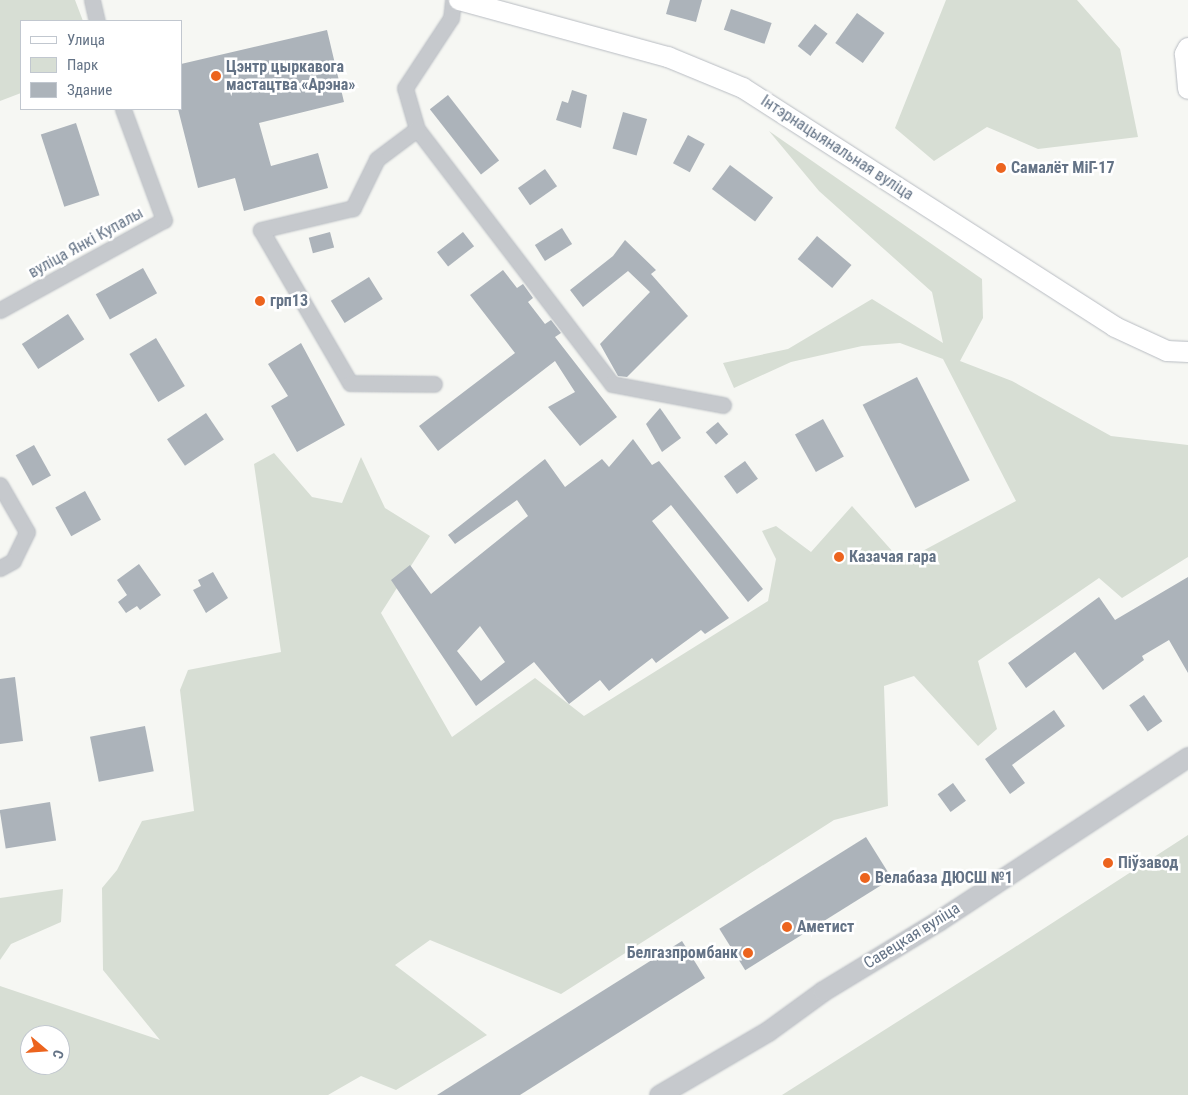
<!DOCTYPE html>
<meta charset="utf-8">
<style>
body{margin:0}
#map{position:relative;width:1188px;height:1095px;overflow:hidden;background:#f6f7f3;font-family:"Roboto Condensed",sans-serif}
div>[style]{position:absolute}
.green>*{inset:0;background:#d7ded4}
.building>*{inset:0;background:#acb3ba;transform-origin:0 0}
.roads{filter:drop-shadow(0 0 1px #b8bcc2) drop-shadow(0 0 1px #b8bcc2)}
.minor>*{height:15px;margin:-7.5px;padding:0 7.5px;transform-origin:7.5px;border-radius:7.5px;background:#c6c9cd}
.tertiary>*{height:19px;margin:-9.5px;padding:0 9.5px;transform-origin:9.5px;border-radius:9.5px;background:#c6c9cd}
.secondary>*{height:20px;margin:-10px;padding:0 10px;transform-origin:10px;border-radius:10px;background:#fff}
.dots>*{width:14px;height:14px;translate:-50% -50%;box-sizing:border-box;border:2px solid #fff;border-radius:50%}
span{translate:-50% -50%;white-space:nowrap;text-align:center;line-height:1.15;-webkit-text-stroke:5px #fff;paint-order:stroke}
.poi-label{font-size:16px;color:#647386;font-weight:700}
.left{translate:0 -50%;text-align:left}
.right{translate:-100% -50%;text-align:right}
.street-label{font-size:16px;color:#647386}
.legend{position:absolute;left:20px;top:20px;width:162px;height:90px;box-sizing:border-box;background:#fff;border:1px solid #c1c7cf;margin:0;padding:6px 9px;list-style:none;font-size:15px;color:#647386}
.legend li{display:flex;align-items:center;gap:10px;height:25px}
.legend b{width:25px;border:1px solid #c1c7cf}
.north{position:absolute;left:20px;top:1025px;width:50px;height:50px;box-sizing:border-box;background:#fff;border:1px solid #c1c7cf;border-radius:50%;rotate:108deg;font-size:14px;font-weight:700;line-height:20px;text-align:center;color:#647386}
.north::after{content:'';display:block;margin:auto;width:18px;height:22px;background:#ec641e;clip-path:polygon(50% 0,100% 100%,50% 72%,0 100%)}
</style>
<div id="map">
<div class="green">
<div style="clip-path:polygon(0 0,75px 0,83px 21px,21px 21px,21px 93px,0 101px)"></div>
<div style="clip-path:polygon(946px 0,1077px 0,1120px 49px,1138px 137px,1038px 149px,987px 127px,934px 161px,895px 128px)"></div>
<div style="clip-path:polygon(evenodd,769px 131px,982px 279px,983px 318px,960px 361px,1012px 381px,1111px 436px,1188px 445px,1188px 557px,1122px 598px,1099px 578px,978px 661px,997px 729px,978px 746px,914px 676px,884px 686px,888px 806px,834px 820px,561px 994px,430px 940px,395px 965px,487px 1035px,396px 1090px,361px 1076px,328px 1095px,0 1095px,0 986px,160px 1040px,103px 970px,102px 888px,117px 870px,142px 821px,194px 811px,180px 690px,188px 670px,281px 652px,254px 464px,274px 453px,312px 497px,342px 503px,361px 457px,385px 508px,430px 536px,381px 613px,452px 737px,535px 678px,584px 716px,768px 601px,776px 559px,762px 531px,776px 526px,811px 552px,852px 506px,902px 562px,1016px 501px,943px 359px,900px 343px,862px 346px,791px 362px,734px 388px,723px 363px,788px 349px,872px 299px,943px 343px,932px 292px,819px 191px,769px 131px,30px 1035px,60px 1035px,60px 1065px,30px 1065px,30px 1035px)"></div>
<div style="clip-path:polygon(1188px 835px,1188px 1095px,782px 1095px,1012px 949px)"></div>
<div style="clip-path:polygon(63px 889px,61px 922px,11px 944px,0 960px,0 898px)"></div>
</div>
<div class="building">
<div style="clip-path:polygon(670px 0,702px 0,696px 22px,666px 14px)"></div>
<div style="left:731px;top:9px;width:43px;height:22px;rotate:19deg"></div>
<div style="left:857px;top:13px;width:34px;height:37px;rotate:36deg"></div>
<div style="left:815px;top:24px;width:16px;height:28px;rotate:38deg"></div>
<div style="clip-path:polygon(327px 30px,344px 102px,259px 123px,271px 166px,318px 153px,328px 188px,244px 211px,235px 178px,198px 188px,178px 109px,181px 109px,181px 64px)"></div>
<div style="clip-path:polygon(572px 90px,587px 95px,581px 128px,556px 120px,562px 101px,568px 103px)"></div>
<div style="left:448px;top:95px;width:83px;height:23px;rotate:52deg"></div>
<div style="left:623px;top:112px;width:25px;height:38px;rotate:16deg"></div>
<div style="left:76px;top:123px;width:76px;height:37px;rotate:72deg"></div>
<div style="left:688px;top:135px;width:19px;height:32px;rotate:28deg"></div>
<div style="left:730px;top:165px;width:54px;height:30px;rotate:37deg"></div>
<div style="left:545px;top:169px;width:21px;height:33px;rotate:55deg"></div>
<div style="left:562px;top:228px;width:19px;height:32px;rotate:58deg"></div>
<div style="left:330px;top:232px;width:16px;height:22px;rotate:75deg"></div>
<div style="left:463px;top:232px;width:18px;height:33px;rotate:52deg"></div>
<div style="left:817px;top:236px;width:45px;height:30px;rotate:40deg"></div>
<div style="clip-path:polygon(625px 240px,656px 270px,651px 274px,688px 316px,627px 377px,618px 376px,600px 344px,650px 292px,628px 271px,583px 307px,570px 290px,613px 256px)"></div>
<div style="left:143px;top:268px;width:29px;height:54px;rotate:61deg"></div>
<div style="clip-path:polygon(503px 270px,517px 288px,523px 284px,533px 298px,528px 302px,545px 324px,551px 320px,561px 333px,555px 337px,617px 417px,580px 446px,548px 407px,575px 392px,555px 361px,438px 451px,419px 426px,515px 353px,470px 295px)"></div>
<div style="left:369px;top:277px;width:26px;height:45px;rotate:58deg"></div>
<div style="left:68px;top:314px;width:30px;height:55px;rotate:57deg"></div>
<div style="left:156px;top:338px;width:56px;height:31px;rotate:59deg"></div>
<div style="clip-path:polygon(301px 343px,345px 425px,297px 452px,271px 406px,288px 396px,268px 364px)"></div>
<div style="left:917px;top:377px;width:116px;height:61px;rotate:63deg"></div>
<div style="clip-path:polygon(660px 408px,681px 438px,662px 452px,646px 424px)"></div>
<div style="left:206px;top:413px;width:32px;height:47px;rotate:56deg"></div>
<div style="left:823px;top:419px;width:43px;height:32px;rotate:61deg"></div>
<div style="left:718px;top:422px;width:16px;height:16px;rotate:50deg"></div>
<div style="clip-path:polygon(evenodd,633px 439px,652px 465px,659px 461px,763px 589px,748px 602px,671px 505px,652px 521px,729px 618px,705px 634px,701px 630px,656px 663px,652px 658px,609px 691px,600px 680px,569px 704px,534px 662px,476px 706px,391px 580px,410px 565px,431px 594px,528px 516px,517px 500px,455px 544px,448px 535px,545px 459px,565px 487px,602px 459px,609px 467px,633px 439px,480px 626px,505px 662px,481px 681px,457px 651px,480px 626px)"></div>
<div style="left:34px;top:445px;width:35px;height:21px;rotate:61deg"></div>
<div style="left:745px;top:461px;width:22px;height:26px;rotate:54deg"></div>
<div style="left:85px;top:491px;width:33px;height:34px;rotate:61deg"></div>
<div style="clip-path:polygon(139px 564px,161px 595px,140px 610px,137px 606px,126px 613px,118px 602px,127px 595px,117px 580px)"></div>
<div style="clip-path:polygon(213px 572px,228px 598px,206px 613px,193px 590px,201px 586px,198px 580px)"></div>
<div style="clip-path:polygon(1188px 577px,1188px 673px,1169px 640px,1142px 656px,1144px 660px,1103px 690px,1075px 652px,1026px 688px,1008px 663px,1099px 597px,1115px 620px)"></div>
<div style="clip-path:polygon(15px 677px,23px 741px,0 744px,0 679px)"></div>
<div style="left:1144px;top:695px;width:32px;height:18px;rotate:55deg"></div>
<div style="clip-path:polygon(1054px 710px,1065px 726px,1012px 765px,1025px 783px,1010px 794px,985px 759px)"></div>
<div style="left:145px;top:726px;width:46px;height:56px;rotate:79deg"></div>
<div style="left:953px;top:783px;width:22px;height:19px;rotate:54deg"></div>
<div style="left:50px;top:802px;width:39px;height:51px;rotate:81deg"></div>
<div style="left:866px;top:837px;width:49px;height:173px;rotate:58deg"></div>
<div style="clip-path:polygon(682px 941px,705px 978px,520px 1095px,437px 1095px)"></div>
</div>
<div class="roads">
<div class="minor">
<div style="left:92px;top:0;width:22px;rotate:77deg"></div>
<div style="left:453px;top:0;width:18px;rotate:96deg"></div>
<div style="left:451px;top:18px;width:84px;rotate:123.3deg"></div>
<div style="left:405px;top:88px;width:43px;rotate:73.7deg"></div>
<div style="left:417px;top:129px;width:321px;rotate:52.6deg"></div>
<div style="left:612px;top:384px;width:113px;rotate:10.7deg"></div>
<div style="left:417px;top:129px;width:50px;rotate:143.1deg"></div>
<div style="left:377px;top:159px;width:55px;rotate:116.1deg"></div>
<div style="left:353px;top:208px;width:95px;rotate:166.6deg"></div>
<div style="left:261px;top:230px;width:177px;rotate:59.8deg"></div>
<div style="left:350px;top:383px;width:84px;rotate:0.7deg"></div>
<div style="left:0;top:310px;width:187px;rotate:-28.8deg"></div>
<div style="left:164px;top:220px;width:118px;rotate:-110.3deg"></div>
<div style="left:0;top:485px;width:54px;rotate:60.1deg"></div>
<div style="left:27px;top:532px;width:32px;rotate:116deg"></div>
<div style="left:13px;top:561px;width:15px;rotate:152deg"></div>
</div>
<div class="tertiary">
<div style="left:659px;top:1095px;width:126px;rotate:-30.4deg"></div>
<div style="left:768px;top:1031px;width:68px;rotate:-36deg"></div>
<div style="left:823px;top:991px;width:135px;rotate:-31.3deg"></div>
<div style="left:938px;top:921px;width:299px;rotate:-33.3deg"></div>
</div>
<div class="secondary">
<div style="left:459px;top:0;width:217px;rotate:15.3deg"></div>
<div style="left:668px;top:57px;width:81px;rotate:22.5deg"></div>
<div style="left:743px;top:88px;width:442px;rotate:32.7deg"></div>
<div style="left:1115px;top:327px;width:57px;rotate:24.8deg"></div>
<div style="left:1167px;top:351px;width:21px;rotate:3deg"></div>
<div style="left:1188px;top:48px;width:7px;rotate:117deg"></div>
<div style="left:1185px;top:54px;width:35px;rotate:85deg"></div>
</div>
</div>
<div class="dots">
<div style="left:216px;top:76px;background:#ec641e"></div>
<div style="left:1001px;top:168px;background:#ec641e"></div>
<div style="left:260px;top:301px;background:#ec641e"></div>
<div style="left:839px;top:557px;background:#ec641e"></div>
<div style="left:1108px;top:863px;background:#ec641e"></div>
<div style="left:865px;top:878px;background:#ec641e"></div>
<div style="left:787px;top:927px;background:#ec641e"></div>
<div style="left:748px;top:953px;background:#ec641e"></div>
</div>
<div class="poi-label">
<span class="left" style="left:226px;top:76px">Цэнтр цыркавога<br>мастацтва «Арэна»</span>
<span class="left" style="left:1011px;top:168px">Самалёт МіГ-17</span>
<span class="left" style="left:270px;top:301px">грп13</span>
<span class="left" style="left:849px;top:557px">Казачая гара</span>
<span class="left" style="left:1118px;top:863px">Піўзавод</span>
<span class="left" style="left:875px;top:878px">Велабаза ДЮСШ №1</span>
<span class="left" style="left:797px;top:927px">Аметист</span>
<span class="right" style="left:738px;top:953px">Белгазпромбанк</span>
</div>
<div class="street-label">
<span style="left:837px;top:148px;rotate:33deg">Інтэрнацыянальная вуліца</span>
<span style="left:86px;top:243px;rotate:-29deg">вуліца Янкі Купалы</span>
<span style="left:912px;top:936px;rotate:-32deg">Савецкая вуліца</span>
</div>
<ul class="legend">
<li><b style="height:6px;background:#fff"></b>Улица</li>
<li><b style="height:14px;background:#d7ded4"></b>Парк</li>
<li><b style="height:14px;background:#acb3ba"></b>Здание</li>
</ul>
<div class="north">С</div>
</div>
